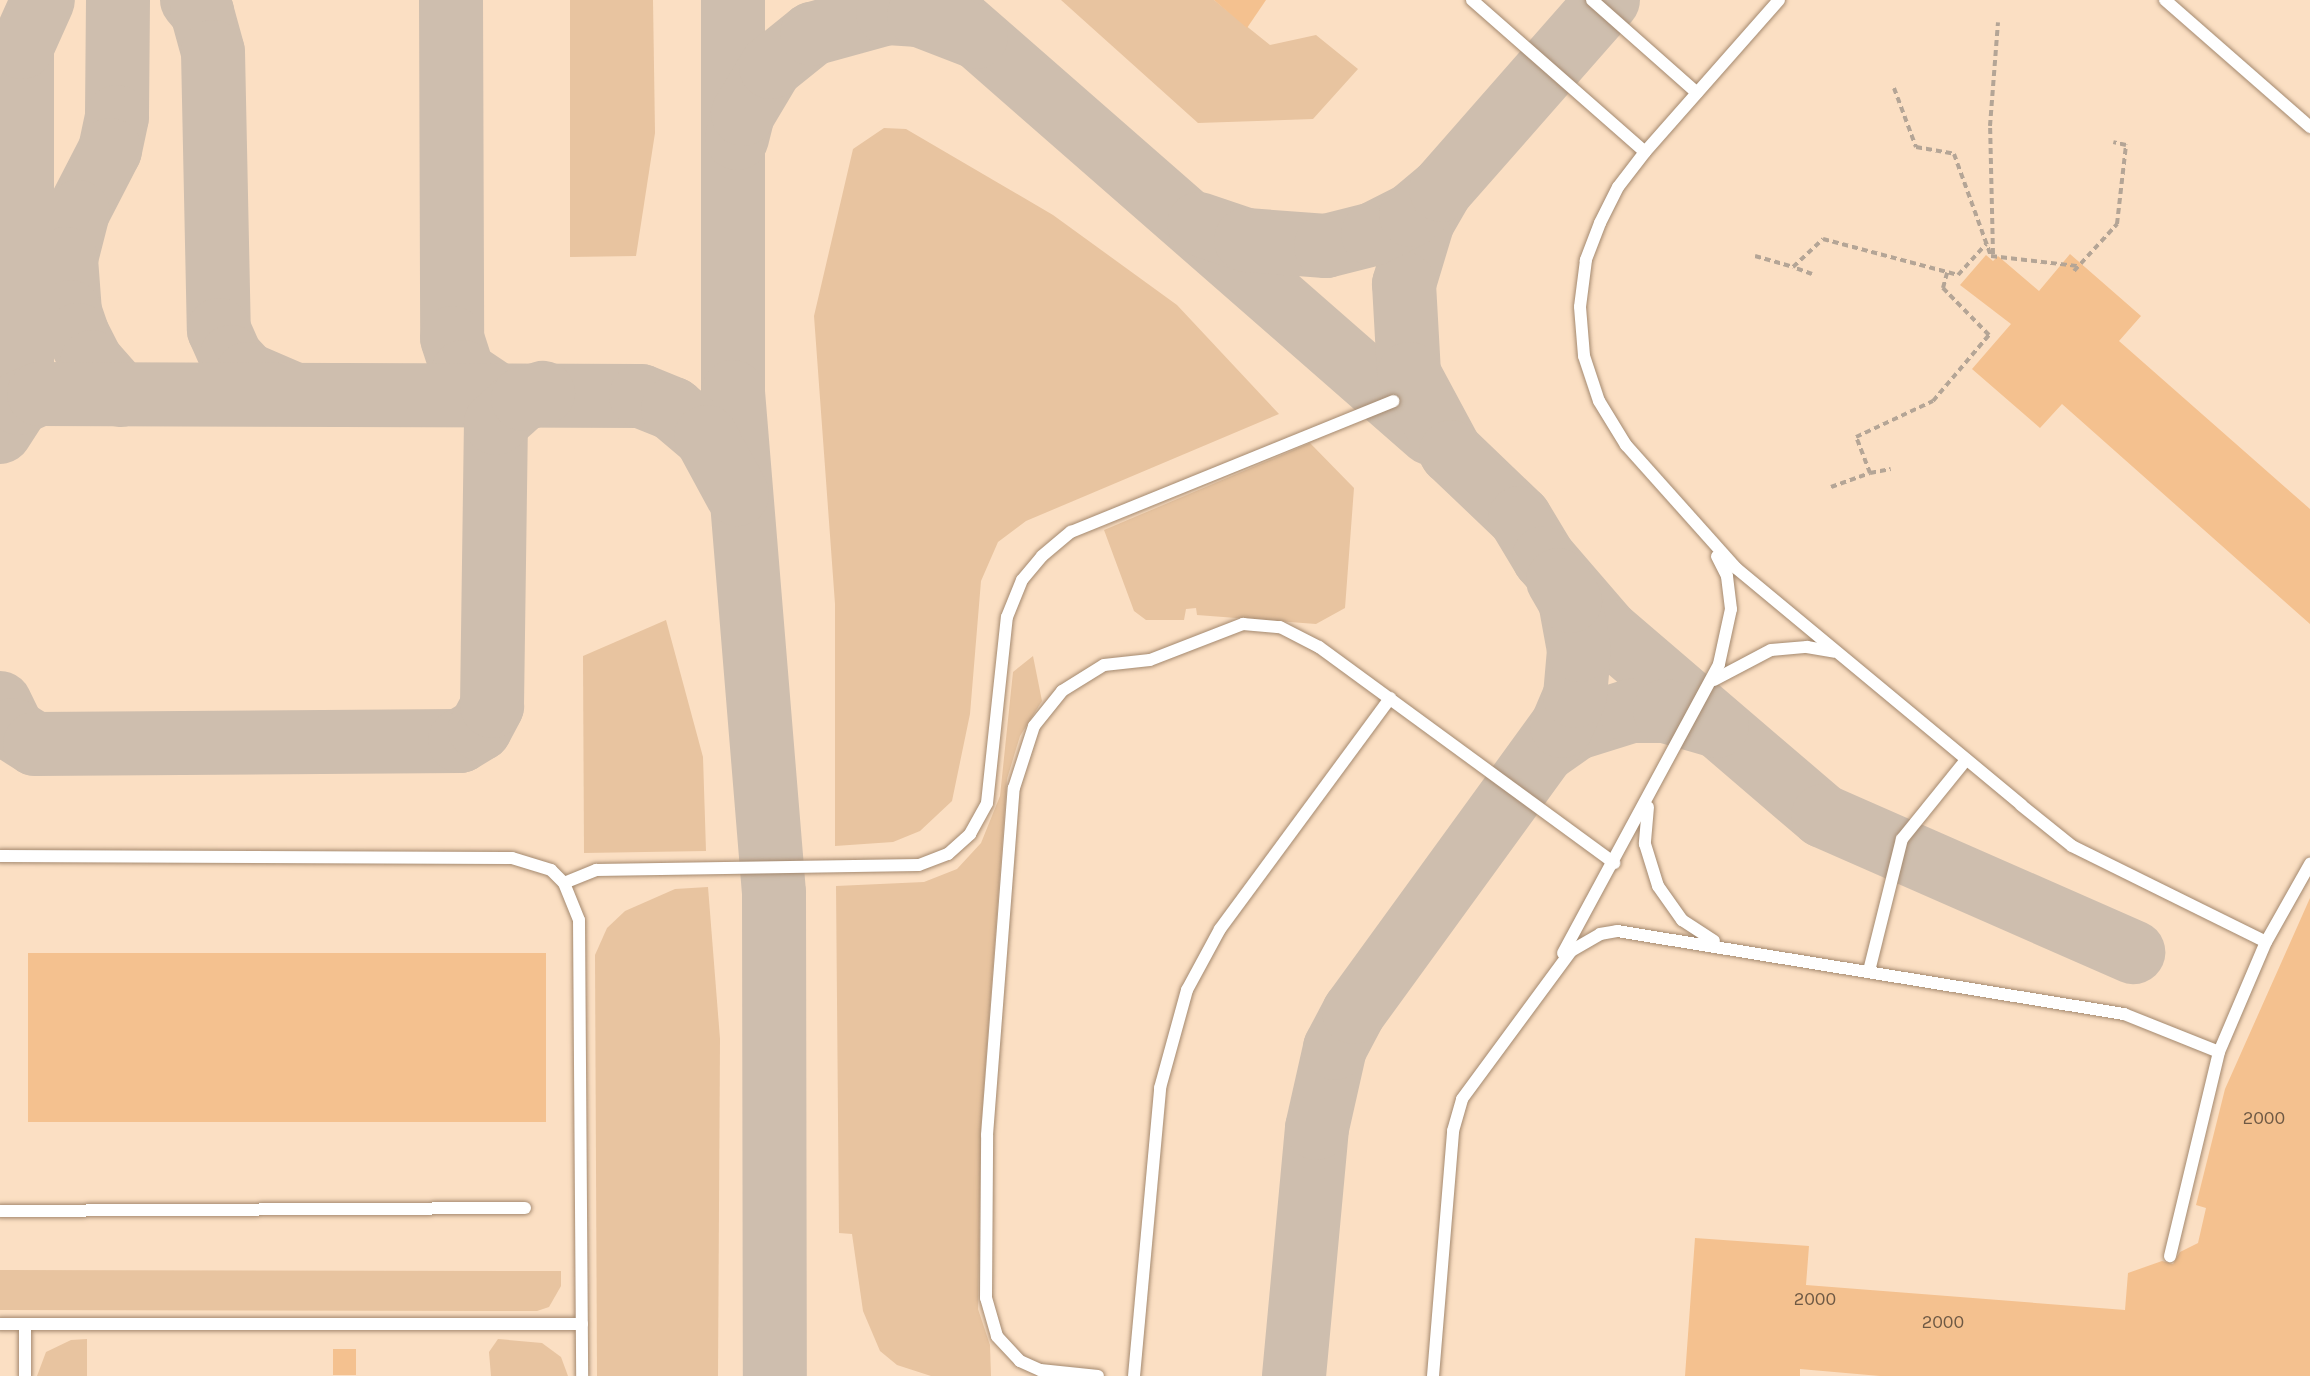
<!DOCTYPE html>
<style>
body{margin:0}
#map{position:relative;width:2310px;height:1376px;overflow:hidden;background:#feecdb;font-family:Karla,sans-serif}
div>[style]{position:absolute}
.built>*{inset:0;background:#fbdfc3;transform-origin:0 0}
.green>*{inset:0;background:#e8c4a0}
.taxiway>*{height:64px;margin:-32px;padding:0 32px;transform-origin:32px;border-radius:32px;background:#cebeae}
.building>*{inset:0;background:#f4c18f;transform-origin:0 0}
.path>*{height:4px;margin-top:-2px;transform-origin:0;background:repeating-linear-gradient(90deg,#b4a596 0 6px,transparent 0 10px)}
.roads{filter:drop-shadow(0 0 2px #a4896f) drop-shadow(0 0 2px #a4896f)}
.service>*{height:12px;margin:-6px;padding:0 6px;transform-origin:6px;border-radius:6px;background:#fff}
span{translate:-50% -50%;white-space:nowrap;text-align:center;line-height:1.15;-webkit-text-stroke:6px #fdfdfd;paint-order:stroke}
.number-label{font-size:18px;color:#6e5944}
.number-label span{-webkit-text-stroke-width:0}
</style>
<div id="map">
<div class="built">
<div style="left:0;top:0;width:2310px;height:1376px"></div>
</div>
<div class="green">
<div style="clip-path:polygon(570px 0,653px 0,655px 133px,636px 256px,570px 257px)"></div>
<div style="clip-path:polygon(1061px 0,1214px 0,1270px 45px,1316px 35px,1358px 69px,1313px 119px,1198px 123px)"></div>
<div style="clip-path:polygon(884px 128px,906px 129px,1053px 215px,1177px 305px,1279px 414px,1026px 521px,998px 542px,981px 581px,970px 714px,952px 801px,920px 831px,893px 842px,835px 846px,835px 604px,814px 316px,853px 149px)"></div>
<div style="clip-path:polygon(1310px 443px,1354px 488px,1345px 608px,1316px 624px,1197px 615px,1196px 608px,1186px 609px,1184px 620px,1146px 620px,1134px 611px,1104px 530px)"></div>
<div style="clip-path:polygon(666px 620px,703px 757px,706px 851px,584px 853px,583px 656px)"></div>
<div style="clip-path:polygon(1033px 656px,1042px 701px,1020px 736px,1007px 779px,981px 1126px,978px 1309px,990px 1345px,991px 1376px,931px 1376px,897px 1365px,880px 1351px,863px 1311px,852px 1234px,839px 1233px,836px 886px,924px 882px,957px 869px,981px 843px,1000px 796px,1013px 672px)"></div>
<div style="clip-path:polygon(708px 887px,720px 1039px,718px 1376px,597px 1376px,595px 955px,607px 928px,625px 911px,675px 889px)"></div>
<div style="clip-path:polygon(0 1270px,561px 1271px,561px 1286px,549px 1307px,537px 1311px,0 1310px)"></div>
<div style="clip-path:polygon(87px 1339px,87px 1376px,37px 1376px,46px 1352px,71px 1340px)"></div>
<div style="clip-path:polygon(498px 1339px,542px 1343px,561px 1357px,568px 1376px,491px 1376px,489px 1352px)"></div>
</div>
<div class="taxiway">
<div style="left:118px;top:0;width:117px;rotate:90.5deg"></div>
<div style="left:117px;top:117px;width:34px;rotate:102deg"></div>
<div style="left:110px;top:150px;width:70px;rotate:117.3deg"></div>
<div style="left:78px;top:212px;width:49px;rotate:104.3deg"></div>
<div style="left:66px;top:259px;width:53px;rotate:85.7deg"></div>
<div style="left:70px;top:312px;width:24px;rotate:71deg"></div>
<div style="left:78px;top:335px;width:30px;rotate:63deg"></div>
<div style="left:92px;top:362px;width:44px;rotate:48.7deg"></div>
<div style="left:192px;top:0;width:16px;rotate:50deg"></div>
<div style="left:202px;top:12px;width:41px;rotate:74.6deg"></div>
<div style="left:213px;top:52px;width:278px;rotate:88.8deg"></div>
<div style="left:219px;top:330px;width:30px;rotate:66deg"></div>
<div style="left:231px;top:357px;width:23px;rotate:47deg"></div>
<div style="left:247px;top:374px;width:50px;rotate:23.5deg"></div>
<div style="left:451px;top:0;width:338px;rotate:89.8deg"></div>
<div style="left:452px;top:338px;width:36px;rotate:72deg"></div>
<div style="left:463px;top:372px;width:37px;rotate:34deg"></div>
<div style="left:733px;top:0;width:392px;rotate:90deg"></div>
<div style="left:733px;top:392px;width:503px;rotate:85.32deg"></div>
<div style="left:774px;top:893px;width:483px;rotate:89.9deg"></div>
<div style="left:935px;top:0;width:658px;rotate:41.18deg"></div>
<div style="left:737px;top:138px;width:25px;rotate:-76deg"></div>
<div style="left:743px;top:114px;width:55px;rotate:-59.2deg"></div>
<div style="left:771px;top:67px;width:53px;rotate:-38.8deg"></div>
<div style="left:812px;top:34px;width:79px;rotate:-15.4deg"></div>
<div style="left:888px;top:13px;width:31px;rotate:4deg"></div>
<div style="left:919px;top:15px;width:61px;rotate:21.1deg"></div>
<div style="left:1441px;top:190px;width:36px;rotate:120deg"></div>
<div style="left:1423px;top:221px;width:66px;rotate:106.8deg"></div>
<div style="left:1404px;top:284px;width:90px;rotate:86.8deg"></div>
<div style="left:1409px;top:374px;width:89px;rotate:61.7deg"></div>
<div style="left:1451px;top:452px;width:95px;rotate:43.7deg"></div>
<div style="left:1520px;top:518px;width:47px;rotate:59deg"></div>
<div style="left:1544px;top:558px;width:96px;rotate:49.2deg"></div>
<div style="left:1607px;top:631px;width:284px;rotate:40.6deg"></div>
<div style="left:1823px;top:816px;width:339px;rotate:23.7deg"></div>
<div style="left:1199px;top:224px;width:50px;rotate:18.8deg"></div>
<div style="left:1246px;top:240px;width:80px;rotate:4.3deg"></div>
<div style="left:1326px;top:246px;width:49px;rotate:-14.3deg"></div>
<div style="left:1373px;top:234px;width:42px;rotate:-26.6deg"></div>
<div style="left:1411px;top:215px;width:39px;rotate:-40deg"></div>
<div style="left:1441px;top:190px;width:253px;rotate:-48.7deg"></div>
<div style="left:10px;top:412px;width:48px;rotate:-75.4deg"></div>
<div style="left:22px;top:366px;width:319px;rotate:-90deg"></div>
<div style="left:22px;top:47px;width:51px;rotate:-65.9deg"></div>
<div style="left:0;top:432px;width:35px;rotate:-57deg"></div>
<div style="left:19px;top:403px;width:22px;rotate:-24deg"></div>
<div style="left:39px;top:394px;width:602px;rotate:0.19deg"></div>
<div style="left:641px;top:396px;width:35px;rotate:22deg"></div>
<div style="left:673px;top:409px;width:43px;rotate:40.3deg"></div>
<div style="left:706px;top:437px;width:65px;rotate:61.5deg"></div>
<div style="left:0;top:703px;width:30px;rotate:64deg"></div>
<div style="left:13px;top:730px;width:26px;rotate:32deg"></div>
<div style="left:35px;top:744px;width:425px;rotate:-0.4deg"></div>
<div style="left:460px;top:741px;width:23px;rotate:-31deg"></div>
<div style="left:480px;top:729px;width:26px;rotate:-62deg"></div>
<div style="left:492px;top:706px;width:283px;rotate:-89.2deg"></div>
<div style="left:496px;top:423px;width:36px;rotate:-42deg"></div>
<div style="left:523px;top:399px;width:21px;rotate:-17deg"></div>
<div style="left:1545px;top:750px;width:39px;rotate:-35deg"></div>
<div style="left:1577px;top:728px;width:57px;rotate:-17.5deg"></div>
<div style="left:1631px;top:711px;width:34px"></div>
<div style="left:1665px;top:711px;width:54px;rotate:16.1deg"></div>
<div style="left:1294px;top:1376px;width:249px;rotate:-84.7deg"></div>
<div style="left:1317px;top:1128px;width:82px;rotate:-77.3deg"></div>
<div style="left:1335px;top:1048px;width:41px;rotate:-62.2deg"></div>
<div style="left:1354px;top:1012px;width:354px;rotate:-54deg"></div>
<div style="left:1562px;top:726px;width:33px;rotate:-67deg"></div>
<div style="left:1575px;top:696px;width:46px;rotate:-85deg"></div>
<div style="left:1579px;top:650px;width:50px;rotate:-100.4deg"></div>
<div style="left:1570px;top:601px;width:24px;rotate:-120deg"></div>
</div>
<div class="building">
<div style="clip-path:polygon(1214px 0,1266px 0,1247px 28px)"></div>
<div style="clip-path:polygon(2070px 254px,2141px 316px,2119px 341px,2310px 509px,2310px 624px,2062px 404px,2040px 428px,1972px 369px,2011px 324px,1960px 285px,1986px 255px,1993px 261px,1998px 256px,2039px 291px)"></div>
<div style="clip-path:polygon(2310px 898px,2310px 1376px,1880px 1376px,1800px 1369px,1800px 1376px,1685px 1376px,1695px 1238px,1809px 1246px,1806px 1285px,2125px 1310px,2128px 1273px,2162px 1261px,2173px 1264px,2180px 1252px,2198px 1243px,2206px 1208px,2196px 1205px,2225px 1089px)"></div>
<div style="left:28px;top:953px;width:518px;height:169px"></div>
<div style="left:333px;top:1349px;width:23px;height:26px"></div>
</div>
<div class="path">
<div style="left:1894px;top:88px;width:63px;rotate:69.6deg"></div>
<div style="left:1916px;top:147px;width:39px;rotate:10deg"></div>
<div style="left:1954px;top:154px;width:109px;rotate:70.1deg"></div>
<div style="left:1991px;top:256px;width:88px;rotate:6.6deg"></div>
<div style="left:1993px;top:254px;width:128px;rotate:-91.3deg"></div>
<div style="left:1990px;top:126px;width:104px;rotate:-85.6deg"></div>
<div style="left:1755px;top:256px;width:40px;rotate:16deg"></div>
<div style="left:2074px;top:271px;width:64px;rotate:-47.5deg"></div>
<div style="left:2117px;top:224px;width:80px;rotate:-83.5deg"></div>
<div style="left:2126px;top:145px;width:13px;rotate:-167deg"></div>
<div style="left:1812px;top:274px;width:20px;rotate:-160deg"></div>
<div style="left:1793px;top:267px;width:41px;rotate:-43deg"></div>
<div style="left:1823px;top:239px;width:140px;rotate:14.9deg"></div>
<div style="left:1958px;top:275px;width:42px;rotate:-47.9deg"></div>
<div style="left:1870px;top:473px;width:21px;rotate:-11deg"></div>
<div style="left:1831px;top:487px;width:41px;rotate:-19.7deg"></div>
<div style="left:1870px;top:473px;width:39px;rotate:-111deg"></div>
<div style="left:1856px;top:437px;width:85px;rotate:-25.1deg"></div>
<div style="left:1933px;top:401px;width:87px;rotate:-49.7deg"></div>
<div style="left:1989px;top:335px;width:66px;rotate:-134.4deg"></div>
<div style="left:1943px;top:288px;width:16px;rotate:-75deg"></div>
</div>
<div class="roads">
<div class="service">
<div style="left:1472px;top:0;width:230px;rotate:41.3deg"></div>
<div style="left:1592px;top:0;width:140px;rotate:41.5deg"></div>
<div style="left:1779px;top:0;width:203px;rotate:131.4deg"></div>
<div style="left:1645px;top:152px;width:44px;rotate:127.6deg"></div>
<div style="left:1618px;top:187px;width:40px;rotate:116.6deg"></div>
<div style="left:1600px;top:223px;width:40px;rotate:111deg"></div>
<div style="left:1586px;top:260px;width:47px;rotate:97.3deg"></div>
<div style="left:1580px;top:307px;width:49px;rotate:85.3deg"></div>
<div style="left:1584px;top:356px;width:47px;rotate:71.6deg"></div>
<div style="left:1599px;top:401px;width:52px;rotate:58.5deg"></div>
<div style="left:1626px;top:445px;width:165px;rotate:48.2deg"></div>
<div style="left:1736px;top:568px;width:371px;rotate:39.7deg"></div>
<div style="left:2021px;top:805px;width:65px;rotate:38.8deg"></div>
<div style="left:2072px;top:846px;width:216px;rotate:26.3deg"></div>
<div style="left:2165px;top:0;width:193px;rotate:41.2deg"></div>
<div style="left:1714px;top:680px;width:64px;rotate:-27.8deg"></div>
<div style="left:1771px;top:650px;width:36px;rotate:-5deg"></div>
<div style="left:1807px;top:647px;width:27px;rotate:10deg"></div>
<div style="left:1648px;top:807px;width:37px;rotate:95deg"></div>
<div style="left:1645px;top:844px;width:44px;rotate:72.8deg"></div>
<div style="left:1658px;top:886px;width:42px;rotate:54.8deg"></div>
<div style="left:1682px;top:920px;width:38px;rotate:33deg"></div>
<div style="left:0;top:856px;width:512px;rotate:0.22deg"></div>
<div style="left:512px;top:858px;width:41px;rotate:17.1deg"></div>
<div style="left:551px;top:870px;width:18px;rotate:45deg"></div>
<div style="left:564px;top:883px;width:35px;rotate:-22deg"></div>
<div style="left:596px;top:870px;width:323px;rotate:-0.9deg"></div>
<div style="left:919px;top:865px;width:31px;rotate:-21deg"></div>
<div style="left:948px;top:854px;width:30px;rotate:-42deg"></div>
<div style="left:970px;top:834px;width:35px;rotate:-61deg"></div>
<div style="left:987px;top:803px;width:187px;rotate:-83.9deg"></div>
<div style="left:1007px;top:617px;width:40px;rotate:-68deg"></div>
<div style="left:1022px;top:580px;width:31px;rotate:-50deg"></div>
<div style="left:1042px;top:556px;width:38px;rotate:-40deg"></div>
<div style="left:1071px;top:532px;width:348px;rotate:-22.1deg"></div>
<div style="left:564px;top:883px;width:40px;rotate:68deg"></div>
<div style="left:579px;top:920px;width:456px;rotate:89.6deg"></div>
<div style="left:1563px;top:953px;width:328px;rotate:-61.6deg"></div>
<div style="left:1719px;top:664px;width:56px;rotate:-77.7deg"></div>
<div style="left:1731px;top:609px;width:33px;rotate:-97deg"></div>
<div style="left:1727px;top:576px;width:22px;rotate:-117deg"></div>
<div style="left:1869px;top:971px;width:136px;rotate:-76deg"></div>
<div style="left:1902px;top:839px;width:102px;rotate:-51deg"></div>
<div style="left:2219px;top:1052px;width:120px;rotate:-66.9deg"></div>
<div style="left:2266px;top:942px;width:90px;rotate:-60.6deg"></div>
<div style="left:0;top:1211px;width:525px;rotate:-0.33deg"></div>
<div style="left:0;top:1324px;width:582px"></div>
<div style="left:25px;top:1376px;width:52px;rotate:-90deg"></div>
<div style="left:1098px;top:1376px;width:58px;rotate:-174.1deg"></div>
<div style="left:1040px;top:1370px;width:22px;rotate:-156deg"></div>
<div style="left:1020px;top:1361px;width:34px;rotate:-133deg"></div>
<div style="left:997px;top:1336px;width:40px;rotate:-106deg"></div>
<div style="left:986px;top:1298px;width:163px;rotate:-89.6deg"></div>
<div style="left:987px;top:1135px;width:348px;rotate:-85.6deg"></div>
<div style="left:1014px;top:788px;width:65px;rotate:-72.1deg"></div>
<div style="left:1034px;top:726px;width:45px;rotate:-51.3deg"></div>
<div style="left:1062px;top:691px;width:49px;rotate:-31.8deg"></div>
<div style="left:1104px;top:665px;width:46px;rotate:-6.2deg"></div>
<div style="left:1150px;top:660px;width:100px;rotate:-21.2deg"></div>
<div style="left:1243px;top:624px;width:37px;rotate:5deg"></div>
<div style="left:1280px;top:627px;width:44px;rotate:27.1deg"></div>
<div style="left:1319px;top:647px;width:366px;rotate:36.2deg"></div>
<div style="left:1134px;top:1376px;width:289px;rotate:-84.8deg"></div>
<div style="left:1160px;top:1088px;width:102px;rotate:-74.6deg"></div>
<div style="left:1187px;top:990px;width:69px;rotate:-61.6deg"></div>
<div style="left:1220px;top:929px;width:287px;rotate:-53.6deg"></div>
<div style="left:1433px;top:1376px;width:246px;rotate:-85.3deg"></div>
<div style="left:1453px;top:1131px;width:33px;rotate:-74deg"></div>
<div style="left:1462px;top:1099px;width:184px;rotate:-53.6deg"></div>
<div style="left:1571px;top:951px;width:34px;rotate:-30deg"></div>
<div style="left:1600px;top:934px;width:17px;rotate:-10deg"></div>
<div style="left:1617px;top:931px;width:514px;rotate:9.3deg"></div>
<div style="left:2124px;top:1014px;width:102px;rotate:21.8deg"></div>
<div style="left:2219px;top:1052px;width:210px;rotate:103.5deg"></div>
</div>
</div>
<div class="number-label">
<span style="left:2264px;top:1118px">2000</span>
<span style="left:1815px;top:1299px">2000</span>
<span style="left:1943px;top:1322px">2000</span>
</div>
</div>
